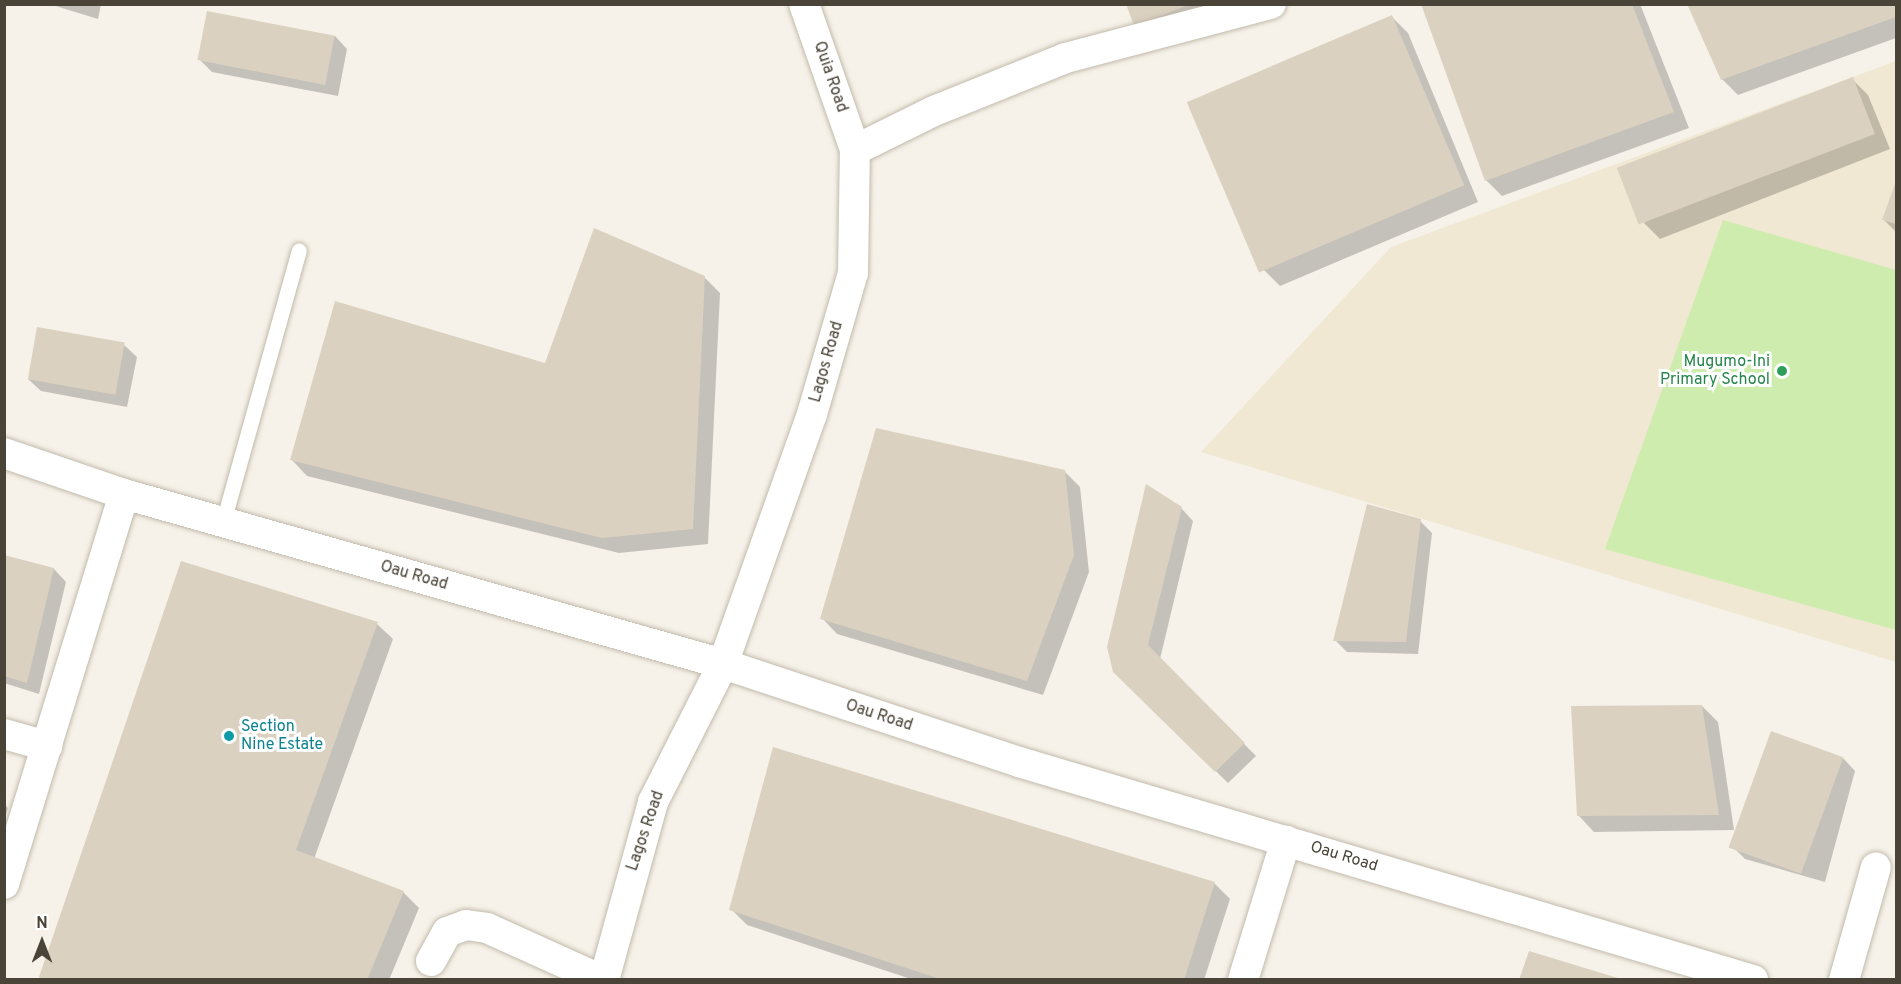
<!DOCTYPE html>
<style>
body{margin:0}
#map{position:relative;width:1901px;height:984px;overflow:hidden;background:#f6f2e9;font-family:Overpass,sans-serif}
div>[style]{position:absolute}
.education>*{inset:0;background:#f0e8d2}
.green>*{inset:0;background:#cfecaf}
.shadow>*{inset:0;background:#0003}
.building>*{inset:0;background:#dbd1c0;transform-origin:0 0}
.roads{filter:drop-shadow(0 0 2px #c2baab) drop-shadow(0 0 2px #c2baab)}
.lane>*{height:15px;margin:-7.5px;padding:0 7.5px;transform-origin:7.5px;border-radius:7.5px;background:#fff}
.street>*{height:30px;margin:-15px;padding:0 15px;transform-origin:15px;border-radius:15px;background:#fff}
.dots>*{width:16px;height:16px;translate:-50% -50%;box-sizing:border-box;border:3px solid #fff;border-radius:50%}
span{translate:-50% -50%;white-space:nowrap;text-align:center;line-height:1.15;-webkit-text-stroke:6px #fff;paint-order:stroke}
.street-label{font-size:16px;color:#4a4337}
.leisure-label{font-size:16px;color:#27864d}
.right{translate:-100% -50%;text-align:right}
.culture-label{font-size:16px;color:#0d838f}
.left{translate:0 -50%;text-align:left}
.frame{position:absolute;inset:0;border:6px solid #4a4337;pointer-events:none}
.north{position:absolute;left:12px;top:912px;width:60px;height:60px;-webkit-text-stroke:4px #fff;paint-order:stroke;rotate:0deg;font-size:16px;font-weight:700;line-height:24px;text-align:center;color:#4a4337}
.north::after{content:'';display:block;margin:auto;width:21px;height:27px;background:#4a4337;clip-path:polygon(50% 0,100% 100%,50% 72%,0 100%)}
</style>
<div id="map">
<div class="education">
<div style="clip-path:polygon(1896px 61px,1896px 662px,1201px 452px,1391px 247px)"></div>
</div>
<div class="green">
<div style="clip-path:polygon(1723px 220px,1896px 270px,1896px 630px,1605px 549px)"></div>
</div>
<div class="shadow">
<div style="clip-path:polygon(49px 4px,101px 4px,98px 19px)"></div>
<div style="clip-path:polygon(1127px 4px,1246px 4px,1152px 41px)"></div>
<div style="clip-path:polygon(1422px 4px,1640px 4px,1689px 128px,1502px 196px,1486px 180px)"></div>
<div style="clip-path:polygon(1689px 4px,1896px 4px,1896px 38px,1738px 95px,1722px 79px)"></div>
<div style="clip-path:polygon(1392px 17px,1408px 33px,1478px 202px,1280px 286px,1264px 270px)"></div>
<div style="clip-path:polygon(335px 36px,347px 49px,338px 96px,212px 72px,200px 60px)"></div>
<div style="clip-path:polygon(1852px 79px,1868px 95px,1890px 149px,1660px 239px,1644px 223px)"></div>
<div style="clip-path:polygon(1896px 185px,1896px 232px,1884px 220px)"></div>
<div style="clip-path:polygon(704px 277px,720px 293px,708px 544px,619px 553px,307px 476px,292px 460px,546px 364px)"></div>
<div style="clip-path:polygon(124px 345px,137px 357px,127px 407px,41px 391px,28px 379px)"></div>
<div style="clip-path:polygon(1064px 471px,1080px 487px,1089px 572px,1043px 695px,837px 634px,822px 618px)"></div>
<div style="clip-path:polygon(1181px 508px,1193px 521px,1160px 659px,1256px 756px,1228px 783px,1115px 672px)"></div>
<div style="clip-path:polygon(1420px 521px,1432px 533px,1418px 654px,1347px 652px,1335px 640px)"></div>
<div style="clip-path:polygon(4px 556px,54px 569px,66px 582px,39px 694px,4px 683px)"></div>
<div style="clip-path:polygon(377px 624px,393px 639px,314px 859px,403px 892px,419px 908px,389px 980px,39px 980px)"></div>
<div style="clip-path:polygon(1702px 706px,1718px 722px,1734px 830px,1594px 832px,1579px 816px)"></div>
<div style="clip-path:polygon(1843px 758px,1855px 771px,1825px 882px,1745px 859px,1733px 847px)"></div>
<div style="clip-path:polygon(4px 804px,8px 808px,4px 821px)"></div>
<div style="clip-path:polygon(1214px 883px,1230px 899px,1204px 980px,914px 980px,747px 925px,731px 909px)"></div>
</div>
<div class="building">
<div style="clip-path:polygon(1126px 4px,1191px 4px,1134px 26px)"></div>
<div style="clip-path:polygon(1421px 4px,1632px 4px,1674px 112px,1485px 181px)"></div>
<div style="clip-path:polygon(1687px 4px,1896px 4px,1896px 17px,1721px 80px)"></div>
<div style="left:207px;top:11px;width:130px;height:50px;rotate:11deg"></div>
<div style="left:1392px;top:15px;width:185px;height:223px;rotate:67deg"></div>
<div style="left:1853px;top:77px;width:61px;height:253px;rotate:69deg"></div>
<div style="clip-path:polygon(1896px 181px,1896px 224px,1882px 220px)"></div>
<div style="clip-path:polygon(594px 228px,705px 276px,693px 529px,602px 538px,290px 460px,335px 301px,545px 363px)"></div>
<div style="left:37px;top:327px;width:89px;height:53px;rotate:10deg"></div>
<div style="clip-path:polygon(876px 428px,1065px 470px,1074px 555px,1027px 681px,820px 619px)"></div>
<div style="clip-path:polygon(1146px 484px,1182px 507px,1148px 645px,1245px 743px,1215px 772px,1113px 672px,1107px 647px)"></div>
<div style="clip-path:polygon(1367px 504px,1421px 519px,1406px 642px,1333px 641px)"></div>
<div style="clip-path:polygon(4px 555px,54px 568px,27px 683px,4px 676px)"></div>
<div style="clip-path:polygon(181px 561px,378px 622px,296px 850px,404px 891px,367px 980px,38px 980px)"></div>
<div style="clip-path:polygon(1702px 705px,1719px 815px,1577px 816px,1571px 706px)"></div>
<div style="left:1771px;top:731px;width:77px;height:124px;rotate:20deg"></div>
<div style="clip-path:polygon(773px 747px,1215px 882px,1184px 980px,943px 980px,729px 910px)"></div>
<div style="clip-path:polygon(1529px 951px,1621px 979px,1621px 980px,1519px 980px)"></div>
</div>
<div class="roads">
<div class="lane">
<div style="left:223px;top:522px;width:282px;rotate:-74.4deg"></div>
</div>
<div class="street">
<div style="left:804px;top:4px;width:155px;rotate:70.7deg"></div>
<div style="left:4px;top:453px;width:127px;rotate:18.9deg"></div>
<div style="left:124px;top:494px;width:623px;rotate:15.84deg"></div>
<div style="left:723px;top:664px;width:312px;rotate:18.3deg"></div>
<div style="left:1019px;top:762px;width:766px;rotate:16.54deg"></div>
<div style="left:4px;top:734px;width:45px;rotate:15.6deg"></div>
<div style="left:4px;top:884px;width:408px;rotate:-72.9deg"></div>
<div style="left:431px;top:961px;width:33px;rotate:-61deg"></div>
<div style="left:447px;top:932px;width:20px;rotate:-20deg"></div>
<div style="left:466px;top:925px;width:21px;rotate:8deg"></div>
<div style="left:487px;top:928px;width:126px;rotate:24.3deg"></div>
<div style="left:604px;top:980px;width:185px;rotate:-74.6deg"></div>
<div style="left:653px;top:802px;width:155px;rotate:-63.1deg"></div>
<div style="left:723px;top:664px;width:265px;rotate:-70.4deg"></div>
<div style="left:812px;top:414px;width:147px;rotate:-73.8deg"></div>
<div style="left:853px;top:273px;width:123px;rotate:-89.1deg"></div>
<div style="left:855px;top:150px;width:88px;rotate:-26.3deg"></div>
<div style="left:934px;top:111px;width:142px;rotate:-21.9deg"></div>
<div style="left:1066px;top:58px;width:212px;rotate:-14.8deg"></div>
<div style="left:1243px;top:980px;width:146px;rotate:-72.9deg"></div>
<div style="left:1844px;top:980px;width:117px;rotate:-74.2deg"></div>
</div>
</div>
<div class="dots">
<div style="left:1782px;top:371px;background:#2e9e5b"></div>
<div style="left:229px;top:736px;background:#0f9aa8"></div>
</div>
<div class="street-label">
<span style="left:830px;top:77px;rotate:71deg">Quia Road</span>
<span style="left:827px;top:362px;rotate:-74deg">Lagos Road</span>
<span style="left:414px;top:576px;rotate:16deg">Oau Road</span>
<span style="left:879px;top:716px;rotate:18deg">Oau Road</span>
<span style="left:646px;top:831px;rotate:-71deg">Lagos Road</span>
<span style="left:1344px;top:857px;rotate:17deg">Oau Road</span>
</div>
<div class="leisure-label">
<span class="right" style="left:1770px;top:371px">Mugumo-Ini<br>Primary School</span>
</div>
<div class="culture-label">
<span class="left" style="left:241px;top:736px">Section<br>Nine Estate</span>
</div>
<div class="frame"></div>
<div class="north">N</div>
</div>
